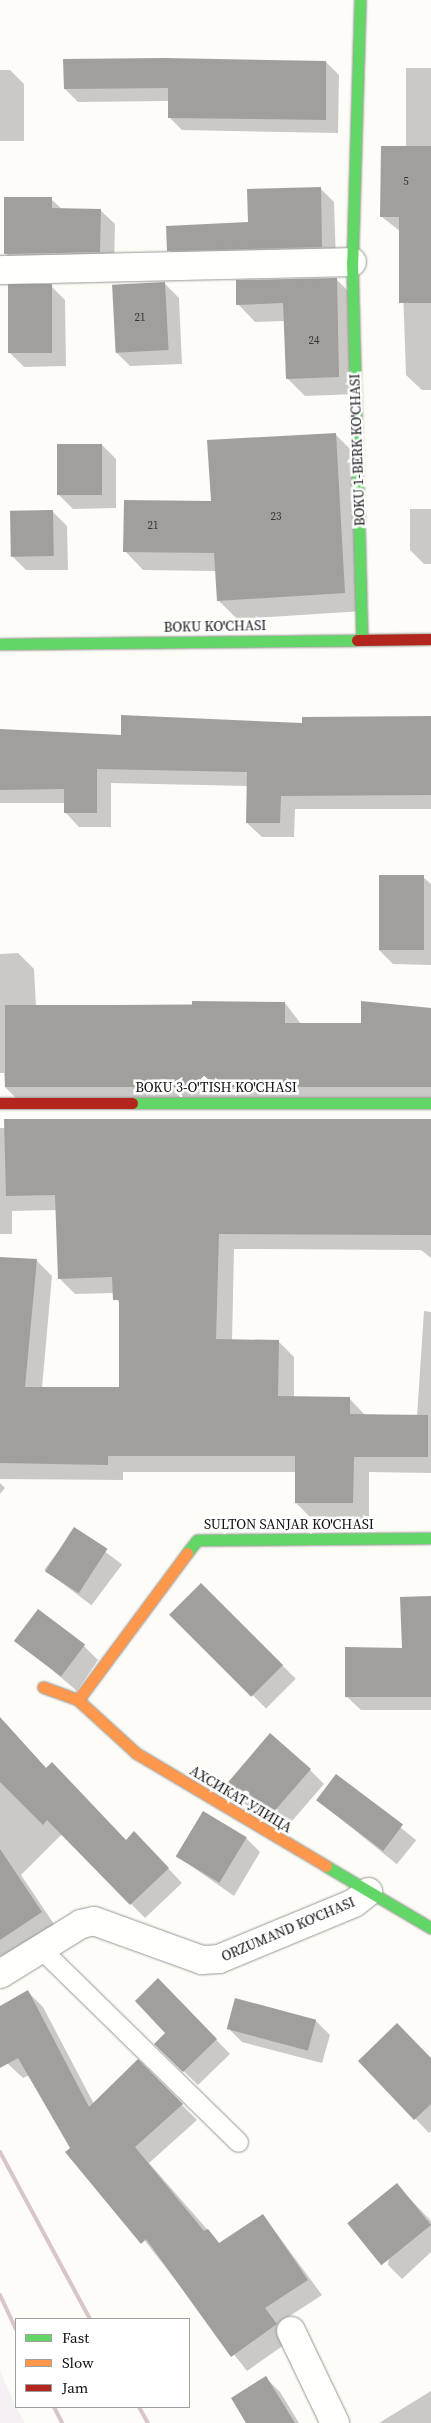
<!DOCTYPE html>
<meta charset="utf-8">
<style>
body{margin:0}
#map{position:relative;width:431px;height:2423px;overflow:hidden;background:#fdfcf7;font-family:"Source Serif 4",serif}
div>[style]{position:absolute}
.industrial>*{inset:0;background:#f5f0f3}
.shadow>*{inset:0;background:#0003;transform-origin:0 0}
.building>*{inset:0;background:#a19f9c;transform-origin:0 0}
.roads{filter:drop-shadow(0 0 1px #979795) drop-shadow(0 0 1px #979795)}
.lane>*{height:19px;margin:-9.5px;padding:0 9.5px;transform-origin:9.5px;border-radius:9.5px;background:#fffffe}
.street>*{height:28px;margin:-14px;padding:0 14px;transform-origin:14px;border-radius:14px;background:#fffffe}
.fast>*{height:11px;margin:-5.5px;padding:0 5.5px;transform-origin:5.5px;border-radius:5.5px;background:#63d668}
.slow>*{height:11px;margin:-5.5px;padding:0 5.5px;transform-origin:5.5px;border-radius:5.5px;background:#ff974d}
.jam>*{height:11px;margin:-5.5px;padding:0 5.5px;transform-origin:5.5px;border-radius:5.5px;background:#b3261e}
.rail>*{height:4px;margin:-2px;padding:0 2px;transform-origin:2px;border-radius:2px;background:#d9c6c7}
span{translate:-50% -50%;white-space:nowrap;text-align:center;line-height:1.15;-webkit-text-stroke:5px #fff;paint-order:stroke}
.number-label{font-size:11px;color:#353434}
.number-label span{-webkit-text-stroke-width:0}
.street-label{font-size:14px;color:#111}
.legend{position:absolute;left:15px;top:2318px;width:175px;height:90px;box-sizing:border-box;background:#fff;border:1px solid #a0a0a0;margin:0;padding:6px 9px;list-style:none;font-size:15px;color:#111}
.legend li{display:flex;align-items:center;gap:10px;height:25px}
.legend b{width:25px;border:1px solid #a0a0a0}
</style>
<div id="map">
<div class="industrial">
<div style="clip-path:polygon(0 2371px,16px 2407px,25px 2423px,0 2423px)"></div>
</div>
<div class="shadow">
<div style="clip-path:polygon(326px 62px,339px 75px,338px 133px,182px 130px,169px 117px,169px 101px,78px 102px,65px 89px)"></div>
<div style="clip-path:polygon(406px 68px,431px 68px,431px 390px,422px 390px,406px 375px,401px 232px,382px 217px,406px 147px)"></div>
<div style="clip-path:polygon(0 70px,10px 70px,24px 84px,24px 141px,0 141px)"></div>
<div style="clip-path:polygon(320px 188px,334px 202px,336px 261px,183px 264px,169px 250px,249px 223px)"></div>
<div style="clip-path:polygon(51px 199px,62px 209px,100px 210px,115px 224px,114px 266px,20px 268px,6px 254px)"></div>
<div style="clip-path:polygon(336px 279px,354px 297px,357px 394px,305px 396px,287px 378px,285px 321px,255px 322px,238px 304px)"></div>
<div style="clip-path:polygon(165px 284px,179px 298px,182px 364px,130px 366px,116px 352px)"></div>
<div style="clip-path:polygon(51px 286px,65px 300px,66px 366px,24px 367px,10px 353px)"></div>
<div style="clip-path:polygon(335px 434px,354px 453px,363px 611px,237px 619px,218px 600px,216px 571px,143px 570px,125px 551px)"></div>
<div style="clip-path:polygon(102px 445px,116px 459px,116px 508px,73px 509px,59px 495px)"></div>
<div style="clip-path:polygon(410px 509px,431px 509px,431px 564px,424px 564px,410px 550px)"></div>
<div style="clip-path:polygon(53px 512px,67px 526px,68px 570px,26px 570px,12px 556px)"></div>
<div style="clip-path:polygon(431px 717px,431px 809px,295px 809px,294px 837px,262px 837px,247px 823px,248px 786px,111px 783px,111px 827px,79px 827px,65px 812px,65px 803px,0 803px,0 731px,122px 736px)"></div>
<div style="clip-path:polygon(423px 877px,431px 884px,431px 965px,393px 964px,379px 950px)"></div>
<div style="clip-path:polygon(18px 953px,34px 969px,36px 1006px,285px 1003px,301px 1024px,362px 1024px,363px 1002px,431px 1010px,431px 1103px,21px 1103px,5px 1087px,4px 1073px,0 1073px,0 954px)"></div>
<div style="clip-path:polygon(431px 1120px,431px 1258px,421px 1250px,234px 1249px,232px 1341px,278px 1341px,294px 1357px,294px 1398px,349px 1398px,365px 1415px,417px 1416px,424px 1311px,431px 1312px,431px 1473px,369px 1472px,369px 1519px,312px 1519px,296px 1503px,296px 1472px,123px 1472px,123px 1480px,0 1479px,0 1269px,36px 1260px,52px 1276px,42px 1388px,120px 1388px,120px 1305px,114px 1293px,75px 1294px,59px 1278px,57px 1210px,12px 1211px,12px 1234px,0 1234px,0 1128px)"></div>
<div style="clip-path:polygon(0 1483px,5px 1488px,0 1494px)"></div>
<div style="left:75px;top:1529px;width:59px;height:51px;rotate:37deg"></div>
<div style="left:201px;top:1584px;width:134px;height:42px;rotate:45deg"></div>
<div style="clip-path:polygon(431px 1597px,431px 1710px,361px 1710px,346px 1696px,403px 1649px)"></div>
<div style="clip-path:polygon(18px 1641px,84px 1646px,98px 1660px,77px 1691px)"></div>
<div style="clip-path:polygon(0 1718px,47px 1769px,126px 1841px,148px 1847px,182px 1883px,145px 1918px,62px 1834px,21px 1875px,56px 1927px,0 1963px)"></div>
<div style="clip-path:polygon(310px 1770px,324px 1784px,286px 1828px,239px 1801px,226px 1787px)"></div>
<div style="left:337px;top:1776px;width:102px;height:31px;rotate:39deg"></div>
<div style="clip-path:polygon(246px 1838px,260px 1852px,234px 1896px,177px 1856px)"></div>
<div style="clip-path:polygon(158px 1980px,230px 2054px,198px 2085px,156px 2044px,167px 2033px)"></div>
<div style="clip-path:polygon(28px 1992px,43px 2007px,94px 2104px,138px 2061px,197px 2120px,149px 2163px,220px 2244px,263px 2215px,322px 2295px,279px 2323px,291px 2340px,247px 2371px,72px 2148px,30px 2075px,23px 2078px,8px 2064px,0 2049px,0 2007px)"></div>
<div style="clip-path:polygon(236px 1999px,316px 2021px,330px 2035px,322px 2063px,242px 2042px,228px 2028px)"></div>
<div style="clip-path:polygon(431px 2059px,431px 2131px,429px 2133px,360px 2061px)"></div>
<div style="clip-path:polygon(397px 2185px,431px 2221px,431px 2252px,402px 2279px,388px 2265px)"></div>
<div style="clip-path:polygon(266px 2378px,280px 2392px,299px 2423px,248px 2423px)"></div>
<div style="clip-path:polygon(431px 2391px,431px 2423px,379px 2423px)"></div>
</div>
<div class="building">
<div style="clip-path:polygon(164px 58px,326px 61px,326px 120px,168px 118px,168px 88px,64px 89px,63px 59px)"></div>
<div style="clip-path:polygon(381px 146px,431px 146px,431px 303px,399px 303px,399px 217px,380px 217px)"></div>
<div style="clip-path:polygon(321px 187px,322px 247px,167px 251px,166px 226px,248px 222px,247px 189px)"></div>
<div style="clip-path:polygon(4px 197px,52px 197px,52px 208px,101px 209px,100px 252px,4px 254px)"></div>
<div style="clip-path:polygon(337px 278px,339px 377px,286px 379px,283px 303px,236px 305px,236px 280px)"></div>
<div style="left:165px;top:282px;width:68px;height:53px;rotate:87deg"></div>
<div style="left:52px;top:284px;width:69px;height:44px;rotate:90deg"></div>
<div style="clip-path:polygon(336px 433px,345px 593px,217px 601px,214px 553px,123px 552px,124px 500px,211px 501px,207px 440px)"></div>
<div style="left:57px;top:444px;width:45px;height:51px"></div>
<div style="left:53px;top:510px;width:46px;height:43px;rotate:89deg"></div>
<div style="clip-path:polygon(121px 715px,302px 723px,302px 717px,431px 716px,431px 795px,281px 796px,280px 823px,246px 823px,247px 772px,97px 769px,97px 813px,64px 813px,64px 789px,0 790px,0 729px,121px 735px)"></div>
<div style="left:379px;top:875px;width:45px;height:75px"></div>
<div style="clip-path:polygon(192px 1001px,285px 1002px,285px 1023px,361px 1023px,361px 1001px,431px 1008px,431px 1087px,5px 1087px,5px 1005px,192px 1005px)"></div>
<div style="clip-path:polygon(4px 1119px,431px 1119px,431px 1235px,219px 1234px,216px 1339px,279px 1340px,278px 1396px,350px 1397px,350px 1414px,428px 1415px,428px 1457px,354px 1457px,353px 1503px,295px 1503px,295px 1456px,108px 1456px,108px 1465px,0 1463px,0 1257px,37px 1259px,25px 1387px,119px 1387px,119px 1300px,113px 1300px,112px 1277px,58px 1279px,55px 1195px,6px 1196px)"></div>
<div style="left:74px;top:1527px;width:40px;height:53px;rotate:33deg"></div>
<div style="left:201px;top:1583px;width:116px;height:45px;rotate:45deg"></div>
<div style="clip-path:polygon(431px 1596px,431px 1697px,345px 1697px,345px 1647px,402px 1648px,400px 1597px)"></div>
<div style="left:38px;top:1609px;width:59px;height:40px;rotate:37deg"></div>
<div style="clip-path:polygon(0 1717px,46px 1768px,52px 1762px,126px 1840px,134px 1831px,169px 1868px,130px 1905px,47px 1820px,43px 1825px,0 1782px)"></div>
<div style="clip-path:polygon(270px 1733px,311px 1769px,271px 1815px,224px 1787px)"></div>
<div style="left:336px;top:1774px;width:84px;height:33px;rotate:37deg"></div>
<div style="left:203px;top:1811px;width:51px;height:53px;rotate:31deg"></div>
<div style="clip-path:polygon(0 1849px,42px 1912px,0 1940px)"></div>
<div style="clip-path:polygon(158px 1978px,217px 2039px,183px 2072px,154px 2044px,165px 2033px,135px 2001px)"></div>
<div style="clip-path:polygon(28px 1990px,89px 2107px,138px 2059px,183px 2104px,135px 2147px,204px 2231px,208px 2229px,219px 2243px,263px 2214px,308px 2280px,265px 2308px,277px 2324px,231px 2357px,146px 2239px,141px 2244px,65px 2152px,70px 2148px,18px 2058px,0 2068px,0 2006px)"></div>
<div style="left:235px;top:1998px;width:84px;height:32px;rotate:15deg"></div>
<div style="clip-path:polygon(397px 2023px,431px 2058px,431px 2104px,414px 2120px,358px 2061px)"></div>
<div style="left:397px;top:2183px;width:54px;height:64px;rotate:51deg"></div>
<div style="clip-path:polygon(266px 2376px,295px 2423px,246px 2423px,231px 2398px)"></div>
</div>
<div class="roads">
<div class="lane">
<div style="left:40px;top:1948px;width:277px;rotate:44.4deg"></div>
</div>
<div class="street">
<div style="left:0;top:270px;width:352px;rotate:-1.3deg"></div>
<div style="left:0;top:1974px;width:95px;rotate:-31.7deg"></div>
<div style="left:81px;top:1924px;width:13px;rotate:-13deg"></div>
<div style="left:94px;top:1921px;width:115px;rotate:19.9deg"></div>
<div style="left:202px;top:1960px;width:17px;rotate:-3deg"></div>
<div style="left:219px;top:1959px;width:146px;rotate:-22.5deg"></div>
<div style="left:354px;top:1903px;width:18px;rotate:-38deg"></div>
<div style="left:291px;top:2331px;width:102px;rotate:64.4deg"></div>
</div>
<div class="fast">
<div style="left:360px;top:0;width:262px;rotate:91.7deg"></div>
<div style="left:352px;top:262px;width:376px;rotate:88.5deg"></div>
<div style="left:0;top:644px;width:357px;rotate:-0.6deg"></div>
<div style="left:132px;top:1103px;width:299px"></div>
<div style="left:187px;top:1553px;width:16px;rotate:-52deg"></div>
<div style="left:197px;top:1540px;width:234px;rotate:-0.5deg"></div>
<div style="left:326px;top:1866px;width:122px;rotate:30.6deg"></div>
</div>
<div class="slow">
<div style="left:43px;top:1687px;width:37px;rotate:20deg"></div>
<div style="left:78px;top:1700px;width:79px;rotate:42.4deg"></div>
<div style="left:136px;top:1753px;width:221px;rotate:30.7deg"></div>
<div style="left:78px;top:1700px;width:183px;rotate:-53.4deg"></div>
</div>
<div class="jam">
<div style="left:357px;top:640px;width:74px;rotate:-0.8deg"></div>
<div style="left:0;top:1103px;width:132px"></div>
</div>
</div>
<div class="rail">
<div style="left:0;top:2152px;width:190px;rotate:61.7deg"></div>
<div style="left:0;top:2295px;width:38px;rotate:65deg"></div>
<div style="left:54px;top:2407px;width:18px;rotate:63deg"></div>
<div style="left:139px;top:2407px;width:18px;rotate:61deg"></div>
</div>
<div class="number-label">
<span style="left:406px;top:182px">5</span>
<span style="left:140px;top:318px">21</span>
<span style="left:314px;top:341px">24</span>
<span style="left:276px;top:517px">23</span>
<span style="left:153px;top:526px">21</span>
</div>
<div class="street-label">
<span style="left:357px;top:450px;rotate:-92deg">BOKU 1-BERK KO'CHASI</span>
<span style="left:215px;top:626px;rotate:-1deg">BOKU KO'CHASI</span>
<span style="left:216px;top:1087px">BOKU 3-O'TISH KO'CHASI</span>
<span style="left:289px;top:1524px">SULTON SANJAR KO'CHASI</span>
<span style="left:241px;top:1799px;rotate:31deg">АХСИКАТ УЛИЦА</span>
<span style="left:288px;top:1929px;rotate:-23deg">ORZUMAND KO'CHASI</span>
</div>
<ul class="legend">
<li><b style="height:6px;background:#63d668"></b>Fast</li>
<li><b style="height:6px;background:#ff974d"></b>Slow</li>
<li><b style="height:6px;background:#b3261e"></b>Jam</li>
</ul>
</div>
